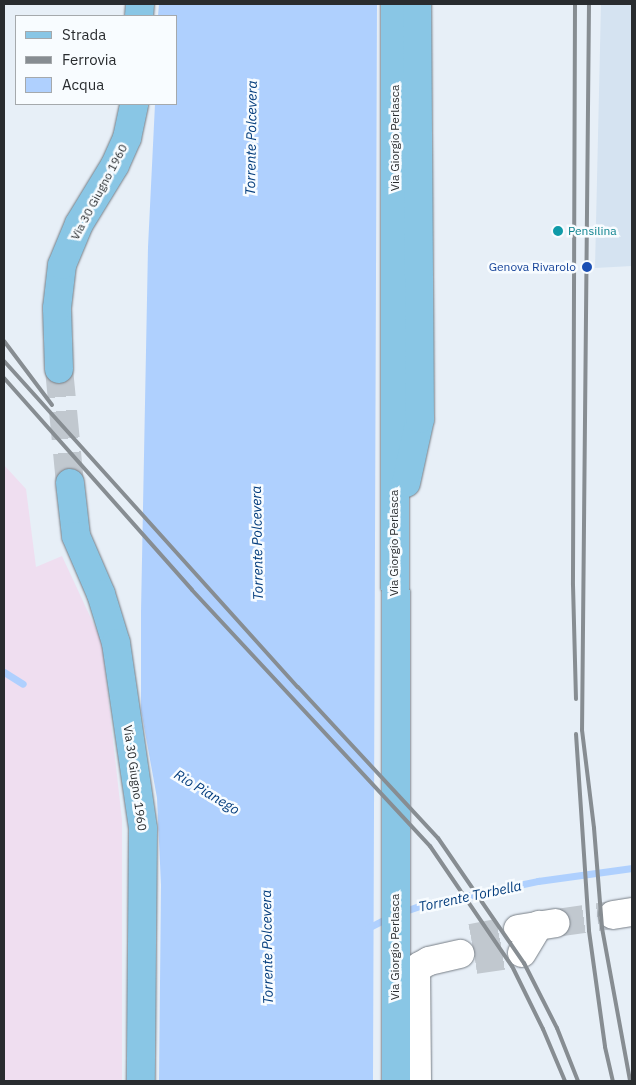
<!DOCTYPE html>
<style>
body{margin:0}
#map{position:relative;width:636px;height:1085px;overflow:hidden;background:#e7eff7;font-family:"IBM Plex Sans",sans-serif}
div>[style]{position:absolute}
.industrial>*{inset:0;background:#efdef0}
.built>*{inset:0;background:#d5e3f1}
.water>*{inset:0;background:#afd0fe}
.stream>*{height:7px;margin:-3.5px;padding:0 3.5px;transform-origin:3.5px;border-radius:3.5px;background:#afd0fe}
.minor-tunnel>*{height:28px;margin-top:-14px;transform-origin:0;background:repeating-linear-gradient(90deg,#c1c8cf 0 28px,transparent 0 42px)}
.primary-tunnel>*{height:28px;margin-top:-14px;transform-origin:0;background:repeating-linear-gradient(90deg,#c1c8cf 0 28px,transparent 0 42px)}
.roads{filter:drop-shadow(0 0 1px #777e86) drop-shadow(0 0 1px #777e86)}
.minor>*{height:28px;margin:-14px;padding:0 14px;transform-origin:14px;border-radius:14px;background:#fff}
.primary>*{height:28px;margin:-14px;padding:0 14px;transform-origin:14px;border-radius:14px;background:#89c6e5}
.rail>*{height:4px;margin:-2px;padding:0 2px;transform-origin:2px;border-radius:2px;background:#878d92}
.dots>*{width:14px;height:14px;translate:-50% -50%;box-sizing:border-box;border:2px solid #f8fcff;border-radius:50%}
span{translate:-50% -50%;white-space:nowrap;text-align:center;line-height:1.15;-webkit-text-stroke:5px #f8fcff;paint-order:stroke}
.street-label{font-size:12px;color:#292c2f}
.culture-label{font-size:12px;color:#0d838f}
.left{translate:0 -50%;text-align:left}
.transit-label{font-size:12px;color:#164399}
.right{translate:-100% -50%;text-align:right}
.water-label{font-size:14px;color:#043d7d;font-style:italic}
.frame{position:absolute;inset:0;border:5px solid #292c2f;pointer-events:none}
.legend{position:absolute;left:15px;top:15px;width:162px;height:90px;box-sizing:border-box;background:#f8fcff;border:1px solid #a5a9ac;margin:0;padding:6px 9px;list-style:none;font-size:15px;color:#292c2f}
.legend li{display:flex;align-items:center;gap:10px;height:25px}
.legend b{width:25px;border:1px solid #a5a9ac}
</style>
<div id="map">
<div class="industrial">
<div style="clip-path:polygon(4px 465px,26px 489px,36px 567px,62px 556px,102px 642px,122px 820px,122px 1081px,4px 1081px)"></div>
</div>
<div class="built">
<div style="clip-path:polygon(601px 4px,632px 4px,632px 266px,595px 268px)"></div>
</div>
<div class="water">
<div style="clip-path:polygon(159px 4px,377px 4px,373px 1081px,159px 1081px,161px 885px,157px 798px,141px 710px,141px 612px,148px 247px,155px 104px,176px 104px,176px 16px,158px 16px)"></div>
</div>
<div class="stream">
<div style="left:4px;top:672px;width:22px;rotate:32deg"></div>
<div style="left:402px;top:912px;width:18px;rotate:-19deg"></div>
<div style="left:419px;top:906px;width:122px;rotate:-11.9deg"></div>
<div style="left:538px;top:881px;width:95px;rotate:-7.9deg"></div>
<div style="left:366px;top:929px;width:27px;rotate:-27deg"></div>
</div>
<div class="minor-tunnel">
<div style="left:556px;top:923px;width:58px;rotate:-8deg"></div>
<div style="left:471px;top:938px;width:48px;rotate:-10.8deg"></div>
<div style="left:475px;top:960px;width:48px;rotate:-8.5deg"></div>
</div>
<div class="primary-tunnel">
<div style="left:59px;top:369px;width:115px;rotate:84.5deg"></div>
</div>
<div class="roads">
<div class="minor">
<div style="left:613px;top:915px;width:19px;rotate:-9deg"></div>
<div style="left:518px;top:929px;width:38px;rotate:-9deg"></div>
<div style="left:522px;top:953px;width:33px;rotate:-59deg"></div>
<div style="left:417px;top:1081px;width:108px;rotate:-90.5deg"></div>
<div style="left:416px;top:973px;width:8px;rotate:-60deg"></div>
<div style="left:420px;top:966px;width:10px;rotate:-29deg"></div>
<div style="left:429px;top:961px;width:32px;rotate:-13deg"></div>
</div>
<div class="primary">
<div style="left:395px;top:4px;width:1077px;rotate:89.95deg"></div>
<div style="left:139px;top:16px;width:12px;rotate:-85deg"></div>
<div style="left:59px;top:369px;width:61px;rotate:-91.9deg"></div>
<div style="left:57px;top:308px;width:43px;rotate:-83.4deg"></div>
<div style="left:62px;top:265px;width:44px;rotate:-67.5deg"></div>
<div style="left:79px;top:224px;width:69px;rotate:-58.6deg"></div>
<div style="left:115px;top:165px;width:30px;rotate:-66deg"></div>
<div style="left:127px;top:138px;width:35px;rotate:-78deg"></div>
<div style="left:70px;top:483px;width:53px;rotate:83.5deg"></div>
<div style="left:76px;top:536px;width:63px;rotate:66.7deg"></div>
<div style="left:101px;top:594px;width:51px;rotate:73deg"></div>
<div style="left:116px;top:643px;width:188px;rotate:81.7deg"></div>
<div style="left:143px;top:829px;width:252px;rotate:90.5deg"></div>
<div style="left:406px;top:483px;width:66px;rotate:-77.7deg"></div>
<div style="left:420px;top:419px;width:415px;rotate:-90.4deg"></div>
</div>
</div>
<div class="rail">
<div style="left:575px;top:4px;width:581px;rotate:90.2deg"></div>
<div style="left:573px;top:585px;width:114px;rotate:88.5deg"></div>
<div style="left:589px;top:4px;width:726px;rotate:90.55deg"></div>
<div style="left:582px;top:730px;width:99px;rotate:83deg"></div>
<div style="left:594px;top:828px;width:100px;rotate:85.4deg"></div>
<div style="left:602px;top:928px;width:156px;rotate:79.6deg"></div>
<div style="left:4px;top:341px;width:80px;rotate:53.1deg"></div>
<div style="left:4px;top:361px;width:439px;rotate:48deg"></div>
<div style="left:298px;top:687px;width:206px;rotate:47.2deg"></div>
<div style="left:438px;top:838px;width:152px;rotate:55.5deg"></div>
<div style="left:524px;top:963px;width:73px;rotate:63.1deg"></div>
<div style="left:557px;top:1028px;width:57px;rotate:68.4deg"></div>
<div style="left:4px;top:378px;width:283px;rotate:48.4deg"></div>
<div style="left:192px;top:590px;width:350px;rotate:47.1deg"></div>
<div style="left:430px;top:846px;width:145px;rotate:55.7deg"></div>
<div style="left:512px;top:966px;width:70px;rotate:63.8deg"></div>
<div style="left:543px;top:1029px;width:56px;rotate:67.1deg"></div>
<div style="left:576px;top:734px;width:197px;rotate:86.2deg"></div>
<div style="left:589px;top:931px;width:117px;rotate:82.1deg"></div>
<div style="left:605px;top:1047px;width:35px;rotate:77deg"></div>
</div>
<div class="dots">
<div style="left:558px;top:231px;background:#0f9aa8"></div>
<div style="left:587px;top:267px;background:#1a4fb4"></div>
</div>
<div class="street-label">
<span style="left:395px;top:138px;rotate:-90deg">Via Giorgio Perlasca</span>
<span style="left:99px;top:192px;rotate:-62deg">Via 30 Giugno 1960</span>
<span style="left:394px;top:543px;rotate:-90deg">Via Giorgio Perlasca</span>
<span style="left:135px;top:778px;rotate:82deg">Via 30 Giugno 1960</span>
<span style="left:395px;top:947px;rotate:-90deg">Via Giorgio Perlasca</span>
</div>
<div class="culture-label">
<span class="left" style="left:568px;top:231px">Pensilina</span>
</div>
<div class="transit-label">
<span class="right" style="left:576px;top:267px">Genova Rivarolo</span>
</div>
<div class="water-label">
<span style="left:251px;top:138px;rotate:-89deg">Torrente Polcevera</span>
<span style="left:257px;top:543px;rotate:-91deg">Torrente Polcevera</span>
<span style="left:207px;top:792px;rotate:31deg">Rio Pianego</span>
<span style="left:470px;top:896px;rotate:-12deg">Torrente Torbella</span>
<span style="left:267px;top:947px;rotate:-91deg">Torrente Polcevera</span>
</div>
<div class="frame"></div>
<ul class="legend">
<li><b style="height:6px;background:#89c6e5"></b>Strada</li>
<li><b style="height:6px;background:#878d92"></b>Ferrovia</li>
<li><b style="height:14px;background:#afd0fe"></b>Acqua</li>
</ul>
</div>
